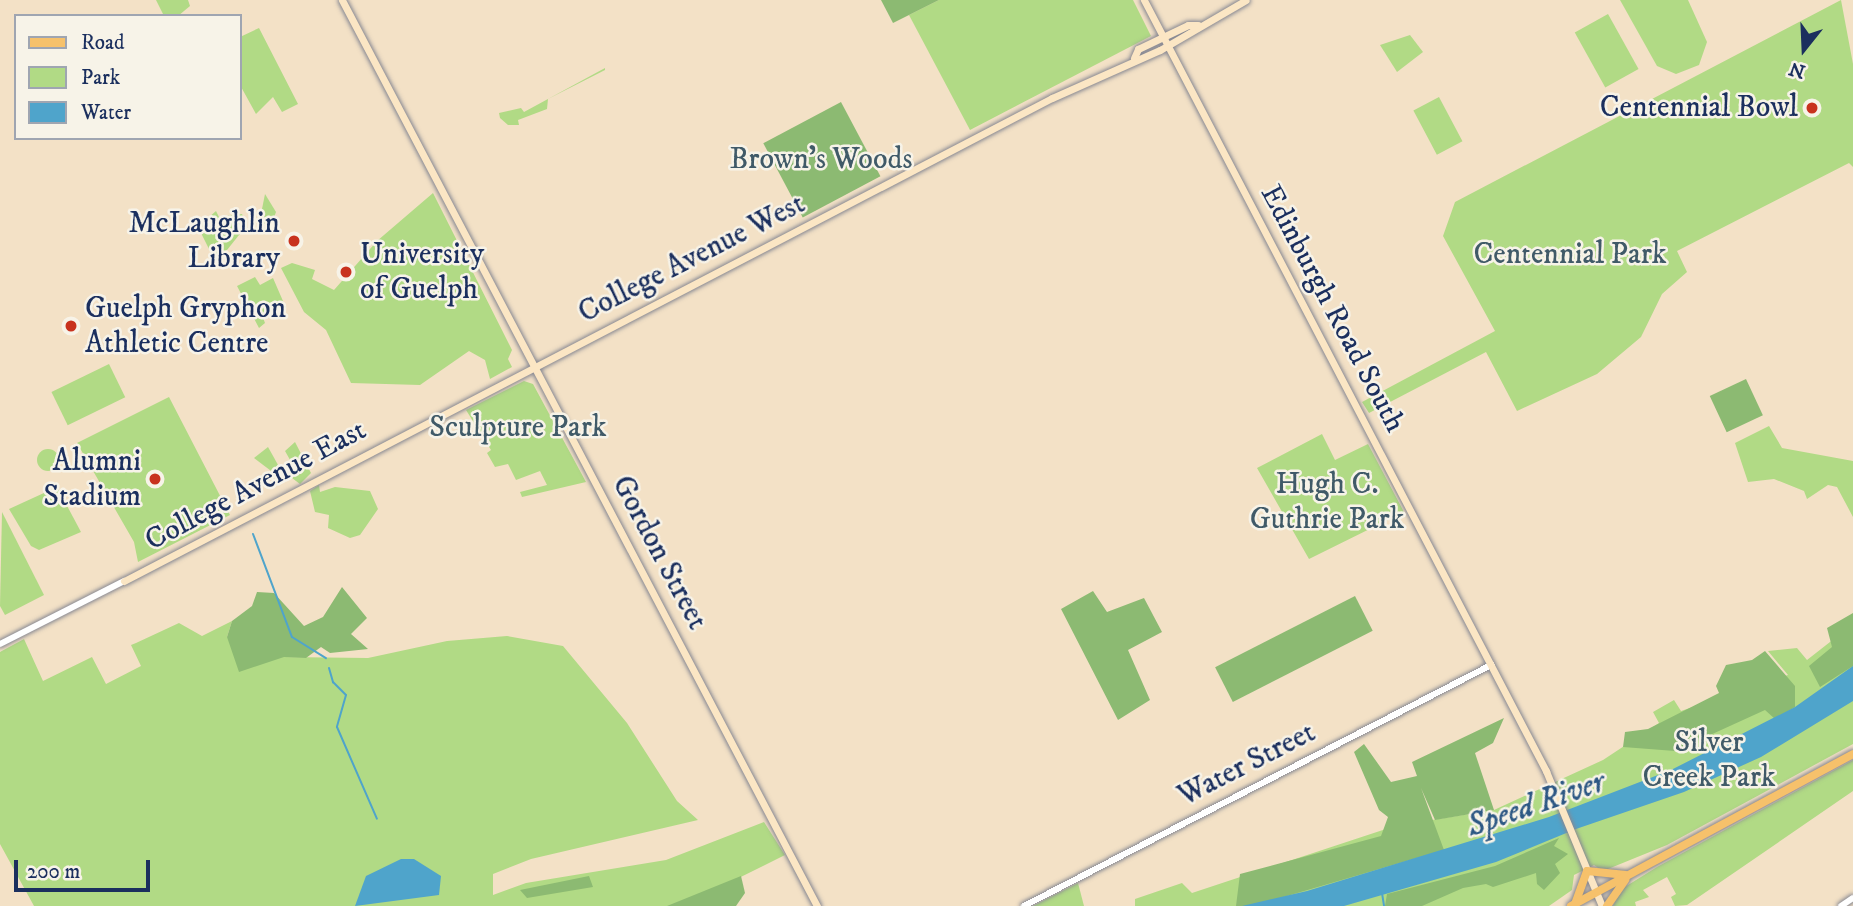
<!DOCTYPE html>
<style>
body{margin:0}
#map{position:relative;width:1853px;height:906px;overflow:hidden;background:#f3e1c6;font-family:"IM FELL DW Pica",serif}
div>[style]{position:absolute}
.green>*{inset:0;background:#b1da85;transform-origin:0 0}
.round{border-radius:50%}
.forest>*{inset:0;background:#8cba72;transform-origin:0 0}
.water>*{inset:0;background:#4fa4cb}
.stream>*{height:2px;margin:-1px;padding:0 1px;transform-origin:1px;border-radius:1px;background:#4fa4cb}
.roads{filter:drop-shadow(0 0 2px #878892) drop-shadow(0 0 2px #878892)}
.tertiary>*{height:6px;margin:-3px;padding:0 3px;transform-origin:3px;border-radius:3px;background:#fff}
.secondary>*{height:7px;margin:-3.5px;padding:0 3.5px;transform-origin:3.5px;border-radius:3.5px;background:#fbe6c4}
.primary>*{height:8px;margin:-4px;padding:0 4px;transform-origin:4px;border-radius:4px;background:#f6c16b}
.dots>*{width:19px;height:19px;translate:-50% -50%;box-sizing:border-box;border:4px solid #f7f3e8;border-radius:50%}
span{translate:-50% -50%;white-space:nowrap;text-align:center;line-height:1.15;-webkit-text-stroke:5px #f7f3e8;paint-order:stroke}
.poi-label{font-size:30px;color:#1b2f5e}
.right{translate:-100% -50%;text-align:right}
.left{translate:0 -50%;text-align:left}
.park-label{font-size:30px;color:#405a68}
.street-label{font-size:30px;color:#1b2f5e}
.water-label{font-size:32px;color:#2d5884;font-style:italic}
.legend{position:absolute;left:14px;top:14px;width:228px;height:126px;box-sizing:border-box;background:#f7f3e8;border:2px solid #9fa5b1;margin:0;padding:9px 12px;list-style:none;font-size:21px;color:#1b2f5e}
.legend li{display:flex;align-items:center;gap:14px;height:35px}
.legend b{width:35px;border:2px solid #9fa5b1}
.north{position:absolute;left:1769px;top:14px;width:70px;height:70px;-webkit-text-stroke:5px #f7f3e8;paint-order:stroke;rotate:198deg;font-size:19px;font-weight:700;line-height:28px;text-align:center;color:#1b2f5e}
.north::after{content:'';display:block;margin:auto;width:24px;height:32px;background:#1b2f5e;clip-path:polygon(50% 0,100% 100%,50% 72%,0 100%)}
.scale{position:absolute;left:14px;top:860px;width:136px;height:32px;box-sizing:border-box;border:4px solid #1b2f5e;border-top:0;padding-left:9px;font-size:21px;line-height:24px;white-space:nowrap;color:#1b2f5e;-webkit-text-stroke:5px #f7f3e8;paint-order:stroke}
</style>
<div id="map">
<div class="green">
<div style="clip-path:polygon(156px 0,188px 0,190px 6px,178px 16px,164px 16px)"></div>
<div style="clip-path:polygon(939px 0,1133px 0,1151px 36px,970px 130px,909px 15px)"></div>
<div style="clip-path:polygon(1620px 0,1688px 0,1707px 42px,1699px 65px,1676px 74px,1657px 66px)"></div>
<div style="clip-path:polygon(1841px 0,1853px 64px,1853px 167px,1849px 163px,1677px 251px,1687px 272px,1662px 294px,1641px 337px,1597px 374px,1517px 411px,1486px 352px,1369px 413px,1362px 402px,1495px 331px,1443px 236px,1455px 202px)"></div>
<div style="left:1608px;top:14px;width:63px;height:38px;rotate:61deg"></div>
<div style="clip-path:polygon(259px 28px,298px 104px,282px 112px,273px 97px,256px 114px,240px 85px,240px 37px)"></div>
<div style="clip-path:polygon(1410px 35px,1423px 52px,1397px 72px,1380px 45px)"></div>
<div style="clip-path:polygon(605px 68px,605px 70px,548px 99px,547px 109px,518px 120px,519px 125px,508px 125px,500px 118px,499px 113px,521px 108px,524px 112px)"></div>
<div style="left:1439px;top:97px;width:50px;height:29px;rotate:62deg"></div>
<div style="clip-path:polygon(433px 193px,512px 350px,508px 359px,512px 367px,490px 379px,485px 360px,469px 351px,420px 385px,351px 383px,326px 330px,304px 312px,281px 268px,292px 263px,315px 270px,312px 279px,334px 290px,377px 241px)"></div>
<div style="clip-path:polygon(265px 194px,276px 212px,273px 220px,264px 224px,260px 219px)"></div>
<div style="clip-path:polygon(216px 211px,219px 217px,242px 214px,247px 225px,227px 250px,213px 257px,198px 227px)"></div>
<div style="clip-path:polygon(255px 277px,260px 285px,273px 278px,286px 308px,262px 315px,265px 323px,259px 328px,237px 286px)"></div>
<div style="left:109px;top:364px;width:37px;height:64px;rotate:64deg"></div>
<div style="clip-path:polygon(524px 381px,533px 384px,586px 482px,522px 497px,520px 492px,547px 485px,540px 471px,516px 480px,508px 464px,495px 467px,487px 453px,491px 450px,466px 410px)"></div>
<div style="clip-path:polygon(169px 397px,230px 515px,138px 562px,134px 542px,77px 443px)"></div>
<div style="clip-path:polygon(1769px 426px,1782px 448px,1853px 461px,1853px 517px,1837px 487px,1828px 485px,1807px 499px,1804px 491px,1774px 479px,1748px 482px,1735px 443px)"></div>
<div style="clip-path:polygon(1322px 434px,1335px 460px,1368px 444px,1404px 512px,1309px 559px,1257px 468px)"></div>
<div style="clip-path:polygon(295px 442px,311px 473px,300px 484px,292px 478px,298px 474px,285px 451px)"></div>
<div style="clip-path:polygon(268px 447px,282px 472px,279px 477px,254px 458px)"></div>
<div class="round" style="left:37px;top:449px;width:22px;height:22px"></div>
<div style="clip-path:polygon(319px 485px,320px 492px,335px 487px,370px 491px,378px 509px,360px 535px,350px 538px,328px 528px,329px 515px,315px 512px,310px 491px)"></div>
<div style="clip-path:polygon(57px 487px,81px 532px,39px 550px,31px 546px,9px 509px)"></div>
<div style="clip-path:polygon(2px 512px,44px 595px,5px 615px,0 606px)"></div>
<div style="clip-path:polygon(232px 621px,227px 637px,284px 657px,368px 658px,447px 641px,507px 636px,563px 646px,627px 723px,677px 801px,698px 820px,531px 859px,493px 874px,493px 895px,526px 883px,666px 860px,764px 822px,785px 855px,682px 906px,34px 906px,0 844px,0 652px,24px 639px,43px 681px,92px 657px,106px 684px,141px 666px,131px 645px,136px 643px,179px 623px,202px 636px)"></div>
<div style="clip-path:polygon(1853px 624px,1853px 744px,1667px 845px,1603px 871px,1594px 865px,1574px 875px,1572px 890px,1549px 906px,1135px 906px,1135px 899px,1182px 883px,1192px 893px,1395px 826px,1494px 810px,1603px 760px,1659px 723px,1653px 712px,1674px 700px,1681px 711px,1788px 675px,1768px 651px,1797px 648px,1807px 660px)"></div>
<div style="clip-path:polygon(1853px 760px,1853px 791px,1687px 905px,1675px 906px,1671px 897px,1676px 894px,1667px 877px,1643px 890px,1649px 897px,1635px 902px,1636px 906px,1613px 906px,1620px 890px,1657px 867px)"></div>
<div style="clip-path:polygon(1078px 883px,1084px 906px,1033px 906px)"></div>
</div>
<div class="forest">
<div style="clip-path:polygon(881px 0,939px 0,893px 23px)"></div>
<div style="left:841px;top:102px;width:84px;height:88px;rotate:62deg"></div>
<div style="left:1746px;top:379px;width:40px;height:40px;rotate:65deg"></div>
<div style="clip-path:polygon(342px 587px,367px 618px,351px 634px,368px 649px,330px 653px,321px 647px,306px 658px,284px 657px,239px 672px,227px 637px,232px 621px,252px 606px,257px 592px,274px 593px,304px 626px,323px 617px)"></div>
<div style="clip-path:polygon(1093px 591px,1107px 612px,1144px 598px,1162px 632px,1128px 650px,1150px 700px,1118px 720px,1061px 609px)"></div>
<div style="left:1355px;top:596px;width:39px;height:157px;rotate:63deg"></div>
<div style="clip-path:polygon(1853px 613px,1853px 666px,1820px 687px,1809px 666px,1832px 647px,1827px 628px)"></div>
<div style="clip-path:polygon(1765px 651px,1795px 686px,1795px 707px,1775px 719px,1765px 710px,1675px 751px,1623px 747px,1625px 732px,1648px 729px,1719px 693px,1716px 686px,1726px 665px,1752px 660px)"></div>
<div style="clip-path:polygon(1504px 718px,1493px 743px,1475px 753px,1494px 810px,1435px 820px,1421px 788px,1444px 850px,1253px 906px,1236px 906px,1240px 874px,1381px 836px,1388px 817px,1379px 810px,1354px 752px,1364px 744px,1391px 782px,1417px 776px,1412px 762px)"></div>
<div style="clip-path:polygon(1559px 838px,1554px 846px,1568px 854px,1555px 864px,1560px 873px,1544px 890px,1537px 884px,1536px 873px,1493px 887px,1486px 884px,1463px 888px,1422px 906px,1385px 906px,1387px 894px,1495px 866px)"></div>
<div style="clip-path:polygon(589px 876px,593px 887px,527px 898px,520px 890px)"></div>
<div style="clip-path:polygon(741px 876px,745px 893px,736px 906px,667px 906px)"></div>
</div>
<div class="water">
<div style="clip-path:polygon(1853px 666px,1853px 701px,1761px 757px,1684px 792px,1576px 829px,1496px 862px,1344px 906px,1242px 906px,1307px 891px,1549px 817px,1671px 770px,1795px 707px)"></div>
<div style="clip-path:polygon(401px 859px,414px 859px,441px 876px,439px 895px,355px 906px,366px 876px)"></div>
</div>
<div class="stream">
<div style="left:253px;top:534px;width:110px;rotate:69.3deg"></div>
<div style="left:292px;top:637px;width:40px;rotate:32deg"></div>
<div style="left:329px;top:668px;width:15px;rotate:74deg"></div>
<div style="left:333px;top:682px;width:18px;rotate:45deg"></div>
<div style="left:346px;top:695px;width:33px;rotate:106deg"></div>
<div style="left:337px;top:727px;width:100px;rotate:66.5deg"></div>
<div style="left:1382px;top:893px;width:13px;rotate:81deg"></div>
</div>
<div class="roads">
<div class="tertiary">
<div style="left:0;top:644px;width:139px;rotate:-26.9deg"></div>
<div style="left:1024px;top:906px;width:526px;rotate:-27.3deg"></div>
<div style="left:1841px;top:906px;width:14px;rotate:-34deg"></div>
</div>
<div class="secondary">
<div style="left:342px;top:0;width:1023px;rotate:62.33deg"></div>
<div style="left:1144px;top:0;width:870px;rotate:62.46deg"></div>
<div style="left:1546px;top:771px;width:146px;rotate:67.5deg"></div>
<div style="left:1134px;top:58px;width:10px;rotate:-66deg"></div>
<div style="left:1138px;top:49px;width:55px;rotate:-25.6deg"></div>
<div style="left:1188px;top:25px;width:10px"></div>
<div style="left:124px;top:581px;width:1046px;rotate:-27.5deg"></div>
<div style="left:1052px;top:98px;width:118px;rotate:-24deg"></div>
<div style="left:1160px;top:50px;width:99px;rotate:-30.2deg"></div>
</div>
<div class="primary">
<div style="left:1575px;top:904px;width:35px;rotate:-70deg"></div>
<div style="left:1587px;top:871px;width:39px;rotate:6deg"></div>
<div style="left:1571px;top:906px;width:320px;rotate:-28.3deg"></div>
<div style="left:1607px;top:906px;width:32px;rotate:-55deg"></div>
</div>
</div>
<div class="dots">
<div style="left:1812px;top:108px;background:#c8321e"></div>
<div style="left:294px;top:241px;background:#c8321e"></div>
<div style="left:346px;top:272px;background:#c8321e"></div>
<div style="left:71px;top:326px;background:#c8321e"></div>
<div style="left:155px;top:479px;background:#c8321e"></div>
</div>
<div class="poi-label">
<span class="right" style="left:1798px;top:108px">Centennial Bowl</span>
<span class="right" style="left:280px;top:241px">McLaughlin<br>Library</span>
<span class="left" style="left:360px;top:272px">University<br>of Guelph</span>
<span class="left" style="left:85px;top:326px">Guelph Gryphon<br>Athletic Centre</span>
<span class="right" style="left:141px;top:479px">Alumni<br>Stadium</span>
</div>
<div class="park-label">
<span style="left:821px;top:160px">Brown's Woods</span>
<span style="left:1570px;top:255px">Centennial Park</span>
<span style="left:518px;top:428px">Sculpture Park</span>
<span style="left:1327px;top:502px">Hugh C.<br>Guthrie Park</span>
<span style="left:1709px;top:760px">Silver<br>Creek Park</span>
</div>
<div class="street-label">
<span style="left:692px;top:259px;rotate:-27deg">College Avenue West</span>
<span style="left:1332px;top:309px;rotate:62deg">Edinburgh Road South</span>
<span style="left:256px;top:486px;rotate:-28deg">College Avenue East</span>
<span style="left:659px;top:553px;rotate:62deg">Gordon Street</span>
<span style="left:1247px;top:765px;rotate:-27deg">Water Street</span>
</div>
<div class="water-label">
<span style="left:1536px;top:805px;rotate:-19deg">Speed River</span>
</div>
<ul class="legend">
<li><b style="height:9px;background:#f6c16b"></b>Road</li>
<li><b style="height:19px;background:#b1da85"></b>Park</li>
<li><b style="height:19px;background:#4fa4cb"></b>Water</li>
</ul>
<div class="north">N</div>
<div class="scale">200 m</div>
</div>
